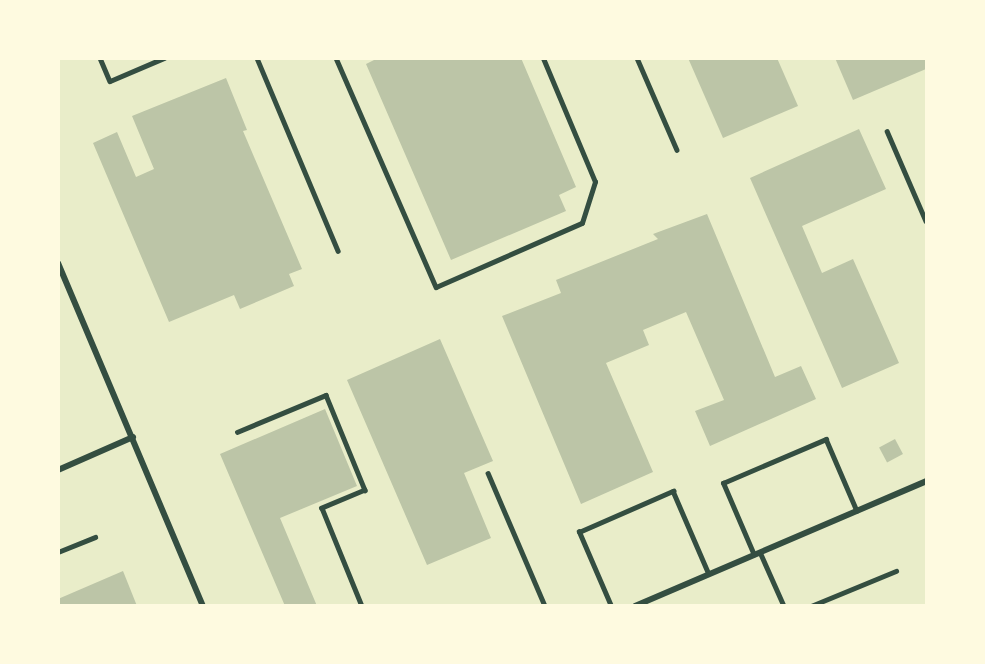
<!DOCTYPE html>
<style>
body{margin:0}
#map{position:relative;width:985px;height:664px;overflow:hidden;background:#e9edc9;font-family:"Libre Baskerville",serif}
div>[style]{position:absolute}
.building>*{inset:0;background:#bcc5a7;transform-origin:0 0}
.service>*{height:4.5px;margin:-2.25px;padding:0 2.25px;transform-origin:2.25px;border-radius:2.25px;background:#344e41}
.minor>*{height:6px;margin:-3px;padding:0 3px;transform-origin:3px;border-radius:3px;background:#344e41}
span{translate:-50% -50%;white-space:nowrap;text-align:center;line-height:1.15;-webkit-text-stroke:6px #fefae0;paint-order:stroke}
.frame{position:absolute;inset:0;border:60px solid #fefae0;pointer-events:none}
</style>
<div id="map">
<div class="building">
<div style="clip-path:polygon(378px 58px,521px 58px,576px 187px,559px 195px,566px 211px,451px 260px,366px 64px)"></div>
<div style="clip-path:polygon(688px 58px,777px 58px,798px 106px,723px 138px)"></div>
<div style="clip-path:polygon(835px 58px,926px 58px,926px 69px,853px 100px)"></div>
<div style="clip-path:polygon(226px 78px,247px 130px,243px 131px,302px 269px,289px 274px,294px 286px,240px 309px,234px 295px,169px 322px,93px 143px,117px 132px,136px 177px,154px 169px,132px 116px)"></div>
<div style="clip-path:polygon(859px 129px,886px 189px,802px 226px,822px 273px,853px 259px,899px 363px,842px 388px,750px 178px)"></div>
<div style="clip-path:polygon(707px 214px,775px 377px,801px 366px,816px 399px,710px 446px,695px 411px,724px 400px,686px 312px,643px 330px,649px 345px,606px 363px,653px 472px,581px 504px,502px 316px,561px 293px,556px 280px,658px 239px,653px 234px)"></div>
<div style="clip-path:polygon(440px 339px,493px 461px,464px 473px,491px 538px,427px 565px,347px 380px)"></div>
<div style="clip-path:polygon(325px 409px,357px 486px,280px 518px,317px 606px,285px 606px,220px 454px)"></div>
<div style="left:895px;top:439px;width:17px;height:18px;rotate:62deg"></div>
<div style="clip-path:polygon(123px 571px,137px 606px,58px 606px,58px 599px)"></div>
</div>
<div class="service">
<div style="left:100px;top:58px;width:25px;rotate:67deg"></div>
<div style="left:110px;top:81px;width:59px;rotate:-23.1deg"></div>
<div style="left:257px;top:58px;width:209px;rotate:67.2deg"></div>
<div style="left:336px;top:58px;width:250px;rotate:66.4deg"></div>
<div style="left:436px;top:287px;width:159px;rotate:-23.7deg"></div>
<div style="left:582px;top:223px;width:43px;rotate:-72.4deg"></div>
<div style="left:595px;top:182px;width:134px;rotate:-112.8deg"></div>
<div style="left:637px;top:58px;width:100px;rotate:66.5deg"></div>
<div style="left:887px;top:131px;width:98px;rotate:66.6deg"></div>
<div style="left:237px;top:432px;width:96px;rotate:-22.6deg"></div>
<div style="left:326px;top:395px;width:103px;rotate:67.7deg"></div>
<div style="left:365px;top:490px;width:47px;rotate:157.3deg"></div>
<div style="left:322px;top:508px;width:106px;rotate:67.8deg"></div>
<div style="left:488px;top:473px;width:145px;rotate:66.8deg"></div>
<div style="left:58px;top:552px;width:40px;rotate:-22deg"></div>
<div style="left:760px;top:552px;width:59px;rotate:66deg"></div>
<div style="left:754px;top:555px;width:78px;rotate:-113.3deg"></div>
<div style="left:723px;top:483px;width:112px;rotate:-23.1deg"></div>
<div style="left:826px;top:439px;width:78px;rotate:66.7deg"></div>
<div style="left:611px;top:606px;width:81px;rotate:-113.4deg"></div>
<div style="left:579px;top:532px;width:103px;rotate:-23.6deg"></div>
<div style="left:673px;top:491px;width:90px;rotate:66.6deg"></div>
<div style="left:811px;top:606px;width:92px;rotate:-22.4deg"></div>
</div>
<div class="minor">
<div style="left:58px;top:263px;width:372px;rotate:67.1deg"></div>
<div style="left:58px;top:470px;width:82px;rotate:-23.7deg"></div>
<div style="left:635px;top:606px;width:317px;rotate:-23.2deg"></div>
</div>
<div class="frame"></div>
</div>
